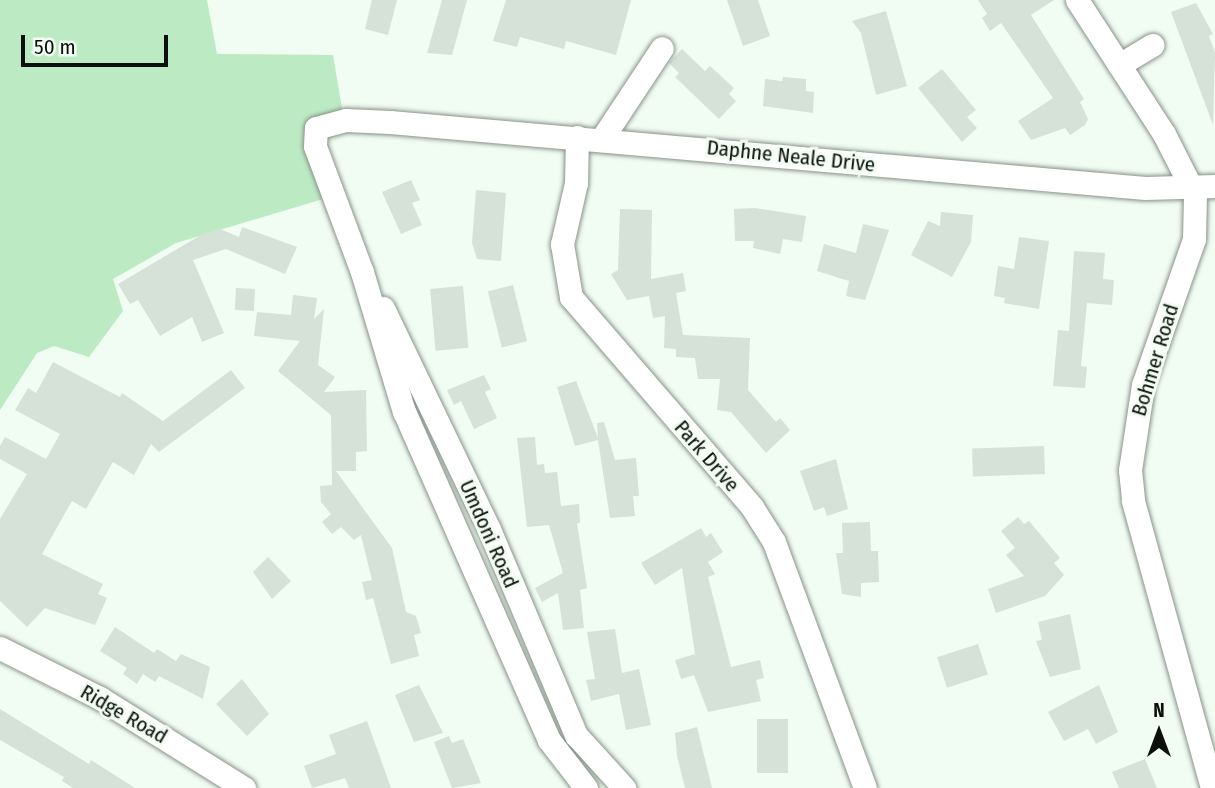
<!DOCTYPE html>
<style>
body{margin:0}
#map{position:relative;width:1215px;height:788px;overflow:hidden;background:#f1fcf2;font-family:"Fira Sans Condensed",sans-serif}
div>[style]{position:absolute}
.green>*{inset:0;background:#bcebc3}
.building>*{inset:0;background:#d6e1d7;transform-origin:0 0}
.roads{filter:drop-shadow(0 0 2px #88938a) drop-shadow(0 0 2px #88938a)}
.minor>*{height:23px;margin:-11.5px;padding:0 11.5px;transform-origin:11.5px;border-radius:11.5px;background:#fff}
span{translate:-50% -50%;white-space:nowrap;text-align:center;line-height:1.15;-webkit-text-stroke:6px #f1fcf2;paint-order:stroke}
.street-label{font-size:21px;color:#0c100d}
.north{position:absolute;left:1124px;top:697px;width:70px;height:70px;-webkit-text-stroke:5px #f1fcf2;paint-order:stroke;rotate:0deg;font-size:19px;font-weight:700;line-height:28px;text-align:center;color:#0c100d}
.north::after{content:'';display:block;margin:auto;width:24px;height:32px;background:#0c100d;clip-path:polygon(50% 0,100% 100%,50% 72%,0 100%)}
.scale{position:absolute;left:21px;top:35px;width:147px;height:32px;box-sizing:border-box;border:4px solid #0c100d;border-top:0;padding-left:9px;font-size:21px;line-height:24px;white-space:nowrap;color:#0c100d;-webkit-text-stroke:5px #f1fcf2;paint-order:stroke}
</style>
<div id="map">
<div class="green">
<div style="clip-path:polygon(0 0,207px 0,217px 54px,333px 55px,344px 120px,322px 122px,333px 196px,176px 243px,113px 279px,123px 311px,89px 357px,54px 346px,37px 353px,0 410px)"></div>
</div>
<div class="building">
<div style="clip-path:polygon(372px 0,397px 0,388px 35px,365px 29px)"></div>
<div style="clip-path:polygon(442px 0,467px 0,452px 55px,427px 53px)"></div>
<div style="clip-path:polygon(506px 0,631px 0,616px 55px,566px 41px,564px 49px,520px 37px,517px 47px,493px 41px)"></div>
<div style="clip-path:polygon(727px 0,758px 0,770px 36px,743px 46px)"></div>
<div style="clip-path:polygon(978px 0,1054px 0,1031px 15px,1084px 99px,1080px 102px,1088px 119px,1085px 125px,1070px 135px,1065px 128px,1031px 140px,1018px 121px,1053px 98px,1001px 23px,990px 31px,982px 18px,987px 14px)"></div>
<div style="clip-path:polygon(1196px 3px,1213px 34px,1209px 36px,1215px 53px,1213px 125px,1171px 12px)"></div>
<div style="clip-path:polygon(886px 11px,907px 86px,876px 95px,861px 33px,852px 21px)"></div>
<div style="clip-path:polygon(682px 49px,705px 71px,710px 66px,734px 88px,729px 94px,736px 101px,719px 119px,675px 77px,679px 73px,669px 63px)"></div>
<div style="clip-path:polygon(942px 69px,976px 110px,967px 117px,977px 128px,962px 142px,918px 88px)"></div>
<div style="clip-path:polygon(783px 77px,806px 79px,806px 91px,814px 92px,813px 113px,763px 106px,765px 79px,782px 81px)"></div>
<div style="clip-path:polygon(411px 180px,420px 200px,412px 203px,422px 225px,401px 234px,382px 192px)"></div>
<div style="clip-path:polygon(476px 190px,506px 193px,501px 261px,477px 259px,472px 243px)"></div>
<div style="clip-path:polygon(755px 208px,806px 216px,802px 242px,783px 239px,780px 254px,753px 248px,754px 241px,735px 241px,734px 209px)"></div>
<div style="clip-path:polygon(620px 209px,652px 210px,651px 279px,683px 273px,686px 291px,676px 293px,683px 335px,750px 338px,748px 390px,776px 422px,780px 418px,790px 430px,766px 453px,731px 412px,717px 410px,720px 379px,698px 379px,695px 358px,676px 357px,676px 349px,664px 348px,665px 316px,653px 318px,649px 296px,627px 300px,611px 274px,618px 270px)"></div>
<div style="clip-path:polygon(941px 212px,973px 215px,971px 242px,952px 277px,911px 255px,928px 221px,940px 226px)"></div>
<div style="clip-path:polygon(863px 224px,889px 230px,865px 300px,846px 296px,849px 281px,817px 271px,824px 244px,856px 253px)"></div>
<div style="clip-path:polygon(242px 227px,297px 247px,285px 274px,226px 249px,193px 260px,224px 333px,202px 342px,192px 317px,160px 336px,138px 300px,130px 304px,118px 284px,201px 235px,220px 229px,239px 237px)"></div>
<div style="clip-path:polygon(1019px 237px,1049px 241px,1039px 309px,1004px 303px,1005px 298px,994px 296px,998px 266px,1014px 269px)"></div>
<div style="clip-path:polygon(1074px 251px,1105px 253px,1103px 279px,1114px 280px,1112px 305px,1087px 303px,1081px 366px,1087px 367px,1085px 388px,1053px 386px,1058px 330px,1069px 331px)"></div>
<div style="left:513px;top:285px;width:58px;height:26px;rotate:76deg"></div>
<div style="left:463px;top:286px;width:62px;height:33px;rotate:85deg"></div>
<div style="left:236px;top:288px;width:19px;height:22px;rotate:3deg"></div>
<div style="clip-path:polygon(293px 295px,317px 298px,314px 319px,324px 309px,318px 365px,335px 377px,324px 392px,366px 390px,367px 451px,356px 452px,356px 471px,336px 471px,392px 548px,406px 612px,416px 616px,421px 633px,414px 635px,419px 656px,391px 664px,373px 598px,366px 600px,362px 582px,372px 580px,361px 535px,354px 540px,341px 527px,332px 534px,322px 522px,331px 514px,321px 502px,320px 486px,332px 485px,331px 415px,278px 371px,300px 341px,254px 336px,257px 312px,291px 315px)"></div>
<div style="clip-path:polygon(53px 362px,120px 397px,122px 393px,163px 421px,231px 370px,245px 388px,159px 452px,151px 444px,134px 475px,113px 462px,86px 509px,72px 501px,42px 554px,103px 584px,98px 594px,107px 598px,95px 625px,45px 608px,27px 627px,0 601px,0 519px,27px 474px,0 459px,0 446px,5px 437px,46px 459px,60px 434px,15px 410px,28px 388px,36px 393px)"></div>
<div style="clip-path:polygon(484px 375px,491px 389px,485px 392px,497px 418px,474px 429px,461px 401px,454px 405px,447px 390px)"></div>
<div style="clip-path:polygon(576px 381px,598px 438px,597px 423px,604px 422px,615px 460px,636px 458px,639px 496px,633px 496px,635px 516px,610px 518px,598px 440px,575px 446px,557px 387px)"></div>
<div style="clip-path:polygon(535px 437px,537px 465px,544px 464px,545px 473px,557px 472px,561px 506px,579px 504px,580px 523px,577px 523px,587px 588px,580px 590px,584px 628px,563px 630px,558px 593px,542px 602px,535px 588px,563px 573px,549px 525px,527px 527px,517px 438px)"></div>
<div style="left:1044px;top:446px;width:28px;height:72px;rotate:88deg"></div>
<div style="clip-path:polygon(836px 459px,848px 509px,827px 516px,824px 507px,814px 511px,800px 471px)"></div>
<div style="clip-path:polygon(1018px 517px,1024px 524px,1029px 521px,1060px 558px,1054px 563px,1064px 575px,1045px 596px,996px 613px,988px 589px,1024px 576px,1006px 555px,1015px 548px,1001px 531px)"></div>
<div style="clip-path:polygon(870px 522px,871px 551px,878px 551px,879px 582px,861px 583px,861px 597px,842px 594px,836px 553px,843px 553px,842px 523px)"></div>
<div style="clip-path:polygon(701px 528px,706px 537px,711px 533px,723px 552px,708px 562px,715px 574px,708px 577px,731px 667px,760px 660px,764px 678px,756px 680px,761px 701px,708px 712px,694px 675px,681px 679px,675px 660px,695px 654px,682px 568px,655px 585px,641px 563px)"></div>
<div style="clip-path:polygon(268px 557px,291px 581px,272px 599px,253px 572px)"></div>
<div style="clip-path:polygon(1070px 614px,1081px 669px,1050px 677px,1036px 641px,1042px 640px,1038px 622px)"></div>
<div style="clip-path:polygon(115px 627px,154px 653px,157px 649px,176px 661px,181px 654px,210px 667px,203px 699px,159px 676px,155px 682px,143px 674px,137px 684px,123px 674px,127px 668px,100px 651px)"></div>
<div style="clip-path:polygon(615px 629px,622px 673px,639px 669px,651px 725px,626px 730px,619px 694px,591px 701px,586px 680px,595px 679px,587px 632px)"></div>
<div style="left:978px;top:644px;width:32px;height:43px;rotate:72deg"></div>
<div style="clip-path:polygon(242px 679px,269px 714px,247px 736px,216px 704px)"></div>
<div style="clip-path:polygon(419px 685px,443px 733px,414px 742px,395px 695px)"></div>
<div style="clip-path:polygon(1099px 685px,1118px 732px,1096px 744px,1088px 729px,1064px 741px,1048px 712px)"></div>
<div style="clip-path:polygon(0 709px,89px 764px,91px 760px,135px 788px,73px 788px,62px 781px,64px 777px,0 740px)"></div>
<div style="left:757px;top:719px;width:31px;height:54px"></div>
<div style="clip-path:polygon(367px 721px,391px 788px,349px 788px,345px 778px,312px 788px,304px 766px,336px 754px,329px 735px)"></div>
<div style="clip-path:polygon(697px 727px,712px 788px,685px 788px,677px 756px,675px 733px)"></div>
<div style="clip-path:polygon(449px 736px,452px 743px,463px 739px,481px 783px,452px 788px,434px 742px)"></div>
<div style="clip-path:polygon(1145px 759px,1157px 788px,1119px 788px,1112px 772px)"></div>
</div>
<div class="roads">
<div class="minor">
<div style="left:1077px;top:0;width:160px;rotate:57deg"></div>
<div style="left:1164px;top:134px;width:68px;rotate:63.1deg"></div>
<div style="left:1195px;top:195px;width:44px;rotate:91.3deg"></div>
<div style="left:1194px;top:239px;width:155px;rotate:109.3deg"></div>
<div style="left:1143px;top:385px;width:86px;rotate:98.7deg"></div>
<div style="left:1130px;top:470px;width:31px;rotate:84deg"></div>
<div style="left:1133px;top:501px;width:298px;rotate:74.6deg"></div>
<div style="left:1119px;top:65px;width:39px;rotate:-31deg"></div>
<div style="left:577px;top:137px;width:46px;rotate:91.2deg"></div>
<div style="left:576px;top:183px;width:63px;rotate:102.9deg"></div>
<div style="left:562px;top:244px;width:54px;rotate:80.4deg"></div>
<div style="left:571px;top:297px;width:277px;rotate:49.2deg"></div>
<div style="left:752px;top:507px;width:41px;rotate:57.8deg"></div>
<div style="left:774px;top:542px;width:262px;rotate:69.7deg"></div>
<div style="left:601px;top:140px;width:110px;rotate:-56.5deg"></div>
<div style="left:383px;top:308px;width:245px;rotate:64.4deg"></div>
<div style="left:489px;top:529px;width:224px;rotate:67.1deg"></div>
<div style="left:576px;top:735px;width:72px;rotate:47.8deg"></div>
<div style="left:0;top:648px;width:112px;rotate:26.6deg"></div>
<div style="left:100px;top:698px;width:170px;rotate:32deg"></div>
<div style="left:586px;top:788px;width:61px;rotate:-127.6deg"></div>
<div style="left:549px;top:740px;width:359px;rotate:-113.8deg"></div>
<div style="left:404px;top:412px;width:146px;rotate:-106.7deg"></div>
<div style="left:362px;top:272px;width:134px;rotate:-110.5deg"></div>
<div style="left:315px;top:146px;width:18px;rotate:-87deg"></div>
<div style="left:316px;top:128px;width:31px;rotate:-15deg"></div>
<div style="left:346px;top:120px;width:44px;rotate:2.6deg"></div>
<div style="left:390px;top:122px;width:758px;rotate:5deg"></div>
<div style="left:1145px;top:188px;width:70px;rotate:-1.6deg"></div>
</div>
</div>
<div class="street-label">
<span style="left:791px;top:156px;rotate:6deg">Daphne Neale Drive</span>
<span style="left:1155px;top:360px;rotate:-73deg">Bohmer Road</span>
<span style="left:707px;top:456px;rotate:49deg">Park Drive</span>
<span style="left:489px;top:534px;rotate:66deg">Umdoni Road</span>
<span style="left:124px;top:714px;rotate:30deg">Ridge Road</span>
</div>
<div class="north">N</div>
<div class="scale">50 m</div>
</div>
